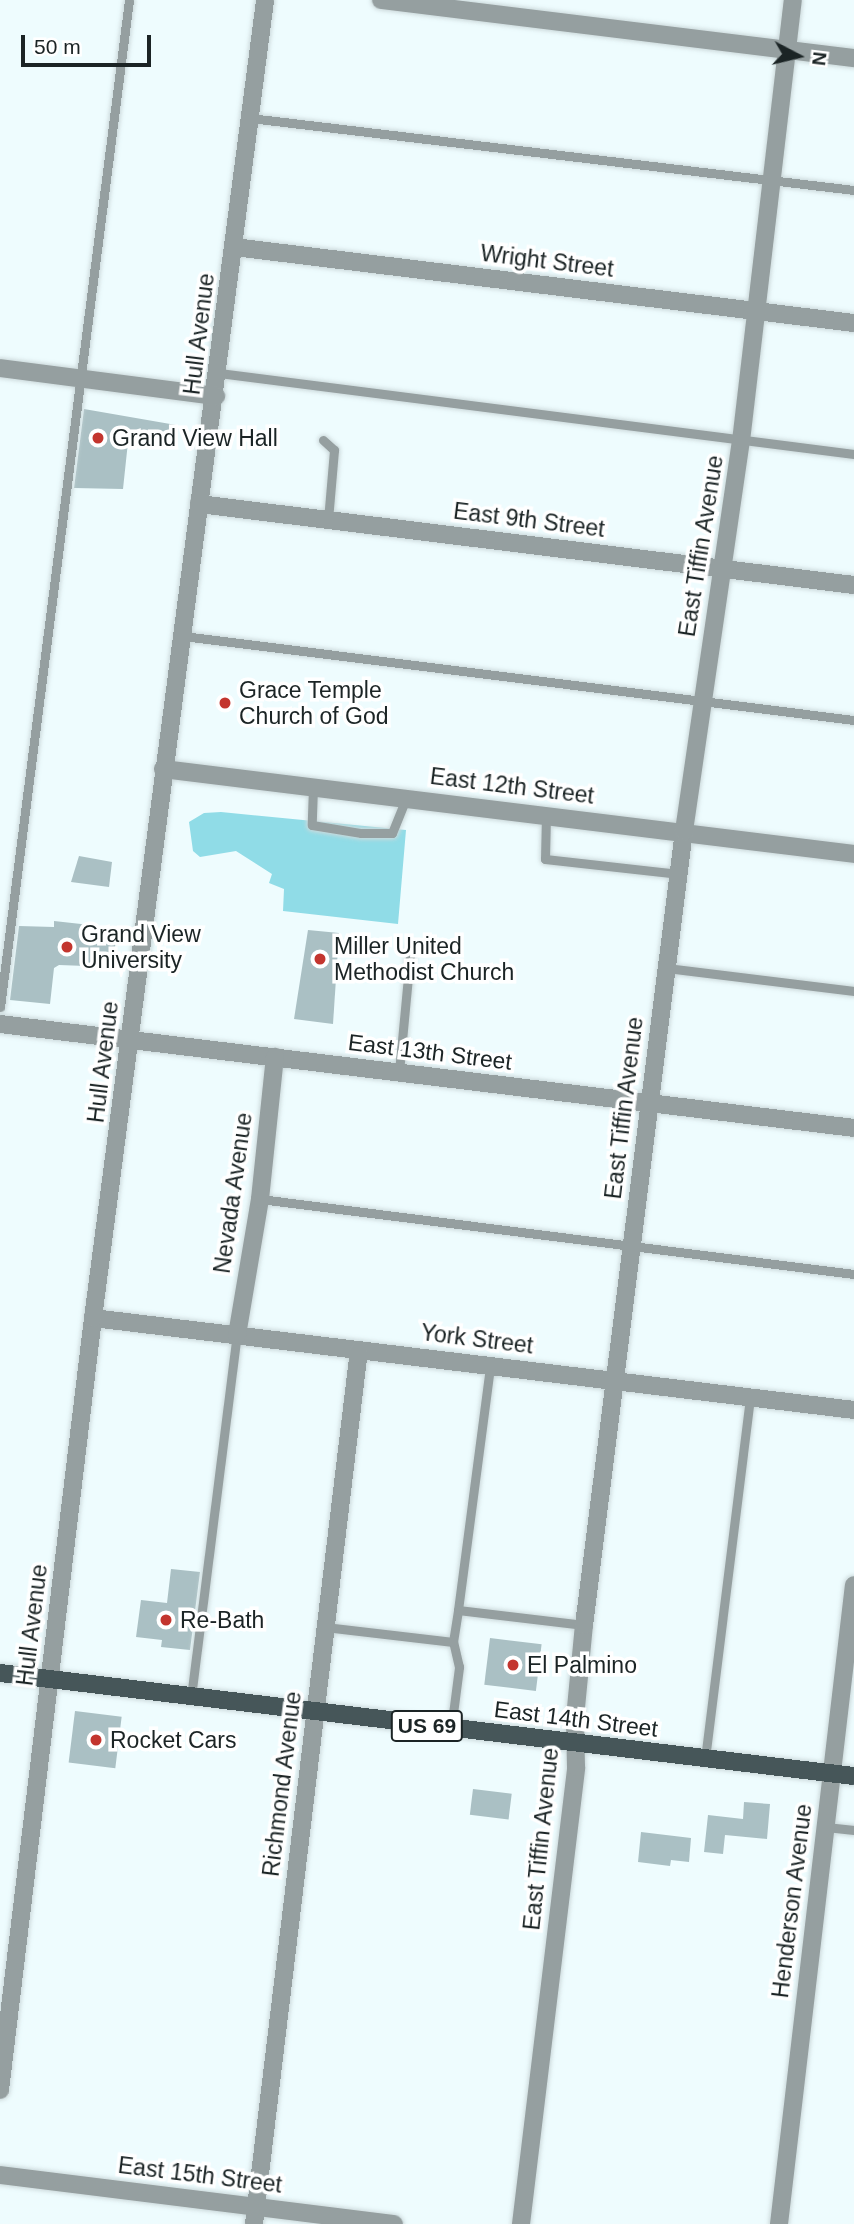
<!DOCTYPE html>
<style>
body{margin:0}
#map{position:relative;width:854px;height:2224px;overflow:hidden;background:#eefcfe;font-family:Arial,sans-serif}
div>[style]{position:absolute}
.green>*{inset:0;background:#90dce7}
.building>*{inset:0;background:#aac0c4;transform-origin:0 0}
.roads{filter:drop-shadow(0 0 2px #ccd9db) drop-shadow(0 0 2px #ccd9db)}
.service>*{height:9px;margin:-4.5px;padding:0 4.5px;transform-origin:4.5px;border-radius:4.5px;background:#959fa0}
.minor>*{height:18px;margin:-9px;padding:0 9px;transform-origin:9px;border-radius:9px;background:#959fa0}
.tertiary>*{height:18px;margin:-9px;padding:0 9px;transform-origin:9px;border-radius:9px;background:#959fa0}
.primary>*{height:18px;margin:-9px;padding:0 9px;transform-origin:9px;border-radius:9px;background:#465659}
.dots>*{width:19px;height:19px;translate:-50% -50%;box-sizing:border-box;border:4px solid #fff;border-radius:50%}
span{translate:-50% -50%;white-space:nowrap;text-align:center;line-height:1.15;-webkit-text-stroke:7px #fff;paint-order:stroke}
.shield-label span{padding:2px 5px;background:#fff;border:2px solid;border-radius:5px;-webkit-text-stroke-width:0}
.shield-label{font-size:21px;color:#1b2425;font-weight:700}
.street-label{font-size:23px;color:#1b2425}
.poi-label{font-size:23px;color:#1b2425}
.left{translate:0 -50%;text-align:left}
.north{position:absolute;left:763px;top:21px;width:70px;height:70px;-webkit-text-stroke:5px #fff;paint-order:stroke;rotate:97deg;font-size:19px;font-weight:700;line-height:28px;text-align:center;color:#1b2425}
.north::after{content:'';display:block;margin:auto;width:24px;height:32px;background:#1b2425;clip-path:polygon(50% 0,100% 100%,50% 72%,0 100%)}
.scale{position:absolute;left:21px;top:35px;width:130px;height:32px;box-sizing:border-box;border:4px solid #1b2425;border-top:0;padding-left:9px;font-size:21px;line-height:24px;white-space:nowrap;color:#1b2425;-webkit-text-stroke:5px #fff;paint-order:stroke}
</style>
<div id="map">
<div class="green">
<div style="clip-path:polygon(221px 812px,406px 830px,398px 924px,283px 911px,284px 889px,269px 883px,272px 874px,236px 851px,200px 857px,193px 851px,189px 822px,204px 813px)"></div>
</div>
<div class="building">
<div style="clip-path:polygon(84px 409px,176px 425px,173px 447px,128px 442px,123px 489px,74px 488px)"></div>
<div style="clip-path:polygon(79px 856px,112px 862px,109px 887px,71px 882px)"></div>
<div style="clip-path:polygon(54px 921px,117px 928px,113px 967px,59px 965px,54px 968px,50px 1004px,10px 1000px,19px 926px,54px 927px)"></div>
<div style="clip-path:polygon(308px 930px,339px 933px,333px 1024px,294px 1019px)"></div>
<div style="clip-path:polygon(171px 1569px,200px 1572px,190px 1650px,161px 1647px,162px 1640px,136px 1637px,141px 1600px,167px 1603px)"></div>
<div style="left:490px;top:1638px;width:52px;height:47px;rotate:7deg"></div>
<div style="left:75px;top:1711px;width:47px;height:52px;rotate:7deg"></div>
<div style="left:473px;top:1789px;width:39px;height:26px;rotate:7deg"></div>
<div style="clip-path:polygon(744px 1802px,770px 1804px,767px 1839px,725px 1835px,723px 1854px,704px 1852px,708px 1815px,743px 1819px)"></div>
<div style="clip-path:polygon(641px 1832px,691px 1838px,689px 1862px,671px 1860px,670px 1866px,638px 1862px)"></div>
</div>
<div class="roads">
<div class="service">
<div style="left:250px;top:118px;width:608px;rotate:6.8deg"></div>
<div style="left:219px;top:373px;width:640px;rotate:7.27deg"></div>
<div style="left:323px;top:440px;width:15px;rotate:42deg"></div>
<div style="left:334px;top:450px;width:70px;rotate:94.9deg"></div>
<div style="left:183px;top:636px;width:676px;rotate:7.14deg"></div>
<div style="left:313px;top:787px;width:38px;rotate:92deg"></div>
<div style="left:312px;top:825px;width:50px;rotate:9.3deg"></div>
<div style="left:361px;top:833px;width:31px"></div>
<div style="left:392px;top:833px;width:38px;rotate:-68deg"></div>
<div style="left:546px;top:815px;width:44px;rotate:91.3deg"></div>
<div style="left:545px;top:859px;width:135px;rotate:6.4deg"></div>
<div style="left:667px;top:968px;width:188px;rotate:7deg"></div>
<div style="left:0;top:1007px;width:1015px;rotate:-82.7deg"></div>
<div style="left:399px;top:1072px;width:127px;rotate:-84.6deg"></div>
<div style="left:260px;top:1199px;width:599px;rotate:7.2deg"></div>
<div style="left:458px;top:1610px;width:246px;rotate:-82.5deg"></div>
<div style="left:325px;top:1627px;width:129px;rotate:6.7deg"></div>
<div style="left:191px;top:1697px;width:365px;rotate:-82.8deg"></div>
<div style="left:451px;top:1729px;width:63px;rotate:-82.6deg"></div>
<div style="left:459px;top:1667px;width:26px;rotate:-103deg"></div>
<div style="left:453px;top:1642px;width:32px;rotate:-81deg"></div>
<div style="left:458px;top:1610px;width:127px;rotate:6.8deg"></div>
<div style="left:705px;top:1759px;width:365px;rotate:-82.9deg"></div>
<div style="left:826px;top:1827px;width:28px;rotate:6deg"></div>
</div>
<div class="minor">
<div style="left:381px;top:0;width:477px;rotate:7deg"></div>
<div style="left:234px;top:247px;width:625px;rotate:6.99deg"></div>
<div style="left:199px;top:504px;width:660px;rotate:7.05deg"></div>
<div style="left:163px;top:769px;width:696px;rotate:7.01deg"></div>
<div style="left:0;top:1024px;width:860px;rotate:6.94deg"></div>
<div style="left:93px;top:1318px;width:767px;rotate:6.89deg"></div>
<div style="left:237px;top:1335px;width:138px;rotate:-80.4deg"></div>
<div style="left:260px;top:1199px;width:143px;rotate:-84deg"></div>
<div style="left:0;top:2090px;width:778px;rotate:-83.13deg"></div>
<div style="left:93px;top:1318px;width:1329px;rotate:-82.56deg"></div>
<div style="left:0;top:2175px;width:397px;rotate:7.1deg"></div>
<div style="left:254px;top:2224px;width:880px;rotate:-83.15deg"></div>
<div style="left:521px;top:2224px;width:460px;rotate:-83.1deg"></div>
<div style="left:576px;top:1767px;width:49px;rotate:-91.2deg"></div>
<div style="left:575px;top:1718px;width:93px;rotate:-84.5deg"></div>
<div style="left:584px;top:1625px;width:800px;rotate:-82.82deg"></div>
<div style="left:684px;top:831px;width:394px;rotate:-81.7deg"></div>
<div style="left:741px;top:441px;width:444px;rotate:-83.3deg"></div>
<div style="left:779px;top:2224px;width:643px;rotate:-83.31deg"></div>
</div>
<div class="tertiary">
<div style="left:0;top:368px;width:218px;rotate:7.4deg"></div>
</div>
<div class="primary">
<div style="left:0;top:1673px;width:860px;rotate:6.88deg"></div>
</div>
</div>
<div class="dots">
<div style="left:98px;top:438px;background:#c3352e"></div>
<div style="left:225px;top:703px;background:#c3352e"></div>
<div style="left:67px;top:947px;background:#c3352e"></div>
<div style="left:320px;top:959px;background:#c3352e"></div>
<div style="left:166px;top:1620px;background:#c3352e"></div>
<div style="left:513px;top:1665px;background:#c3352e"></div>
<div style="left:96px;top:1740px;background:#c3352e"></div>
</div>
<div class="shield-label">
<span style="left:427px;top:1726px">US 69</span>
</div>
<div class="street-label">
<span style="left:547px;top:261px;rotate:7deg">Wright Street</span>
<span style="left:199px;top:334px;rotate:-83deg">Hull Avenue</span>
<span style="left:529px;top:520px;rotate:7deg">East 9th Street</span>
<span style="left:701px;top:546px;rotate:-81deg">East Tiffin Avenue</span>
<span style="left:512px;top:786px;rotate:7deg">East 12th Street</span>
<span style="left:430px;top:1052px;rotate:7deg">East 13th Street</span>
<span style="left:103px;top:1062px;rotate:-83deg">Hull Avenue</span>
<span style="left:624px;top:1108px;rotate:-83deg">East Tiffin Avenue</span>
<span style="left:233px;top:1193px;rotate:-82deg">Nevada Avenue</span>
<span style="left:477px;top:1339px;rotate:7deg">York Street</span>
<span style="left:32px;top:1625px;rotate:-83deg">Hull Avenue</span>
<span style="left:576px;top:1719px;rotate:7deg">East 14th Street</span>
<span style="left:282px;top:1784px;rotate:-83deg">Richmond Avenue</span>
<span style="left:541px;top:1839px;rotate:-84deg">East Tiffin Avenue</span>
<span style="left:792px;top:1901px;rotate:-83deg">Henderson Avenue</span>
<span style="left:200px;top:2175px;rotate:7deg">East 15th Street</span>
</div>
<div class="poi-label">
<span class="left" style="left:112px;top:438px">Grand View Hall</span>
<span class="left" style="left:239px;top:703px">Grace Temple<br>Church of God</span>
<span class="left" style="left:81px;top:947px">Grand View<br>University</span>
<span class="left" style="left:334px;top:959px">Miller United<br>Methodist Church</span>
<span class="left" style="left:180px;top:1620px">Re-Bath</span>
<span class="left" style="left:527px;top:1665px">El Palmino</span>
<span class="left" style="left:110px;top:1740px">Rocket Cars</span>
</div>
<div class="north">N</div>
<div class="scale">50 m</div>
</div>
